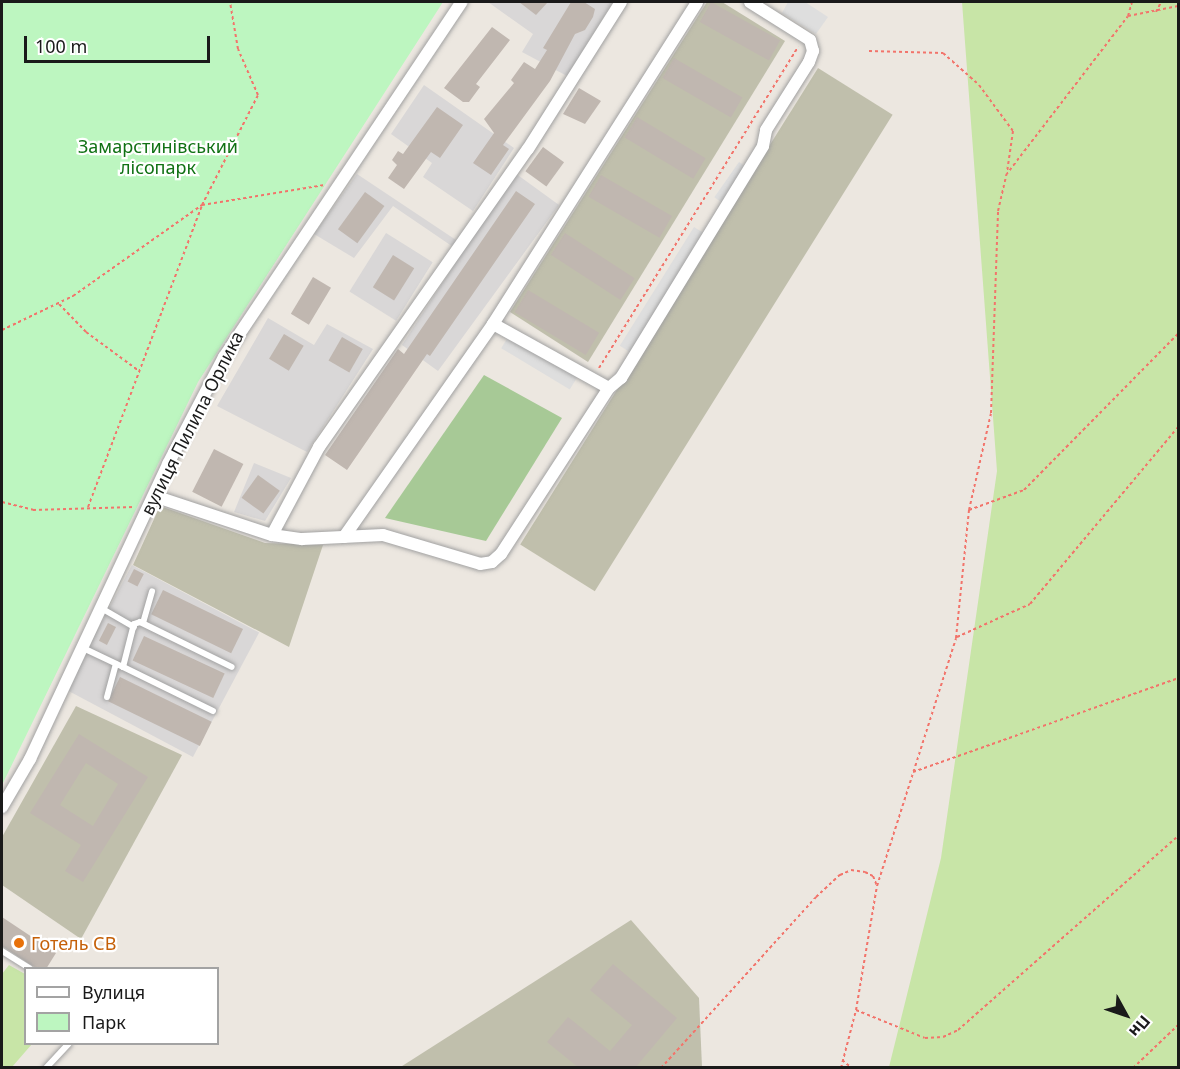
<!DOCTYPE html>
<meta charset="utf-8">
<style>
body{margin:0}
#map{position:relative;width:1180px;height:1069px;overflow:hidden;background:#ece7e0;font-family:"Noto Sans",sans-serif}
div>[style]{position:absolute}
.residential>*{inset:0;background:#d9d7d7;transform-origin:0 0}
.construction>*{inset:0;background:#c0bfac;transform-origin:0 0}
.grass>*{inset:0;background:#c8e5a7}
.forest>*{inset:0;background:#a7c996}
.park>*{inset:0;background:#bdf6c0}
.parking>*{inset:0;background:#dedede;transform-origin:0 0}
.building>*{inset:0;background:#c0b7b0;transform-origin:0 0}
.path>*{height:2px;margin-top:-1px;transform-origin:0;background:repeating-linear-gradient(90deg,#f2746b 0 3px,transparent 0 6px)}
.roads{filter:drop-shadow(0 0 2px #a1a1a1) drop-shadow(0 0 2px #a1a1a1)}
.lane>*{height:6px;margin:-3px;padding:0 3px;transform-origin:3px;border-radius:3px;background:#fff}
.street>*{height:12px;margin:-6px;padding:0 6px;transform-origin:6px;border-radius:6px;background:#fff}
.dots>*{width:16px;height:16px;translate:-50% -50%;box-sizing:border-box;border:3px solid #fff;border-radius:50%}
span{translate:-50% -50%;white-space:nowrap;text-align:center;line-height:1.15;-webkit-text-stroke:4.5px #fff;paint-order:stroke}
.park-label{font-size:18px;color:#107114}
.street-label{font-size:18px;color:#1a1a1a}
.food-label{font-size:18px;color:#c56008}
.left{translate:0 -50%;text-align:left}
.frame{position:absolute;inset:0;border:3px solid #1a1a1a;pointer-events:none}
.legend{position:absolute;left:24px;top:967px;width:195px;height:78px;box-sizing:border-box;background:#fff;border:2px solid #a3a3a3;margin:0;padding:8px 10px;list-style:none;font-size:18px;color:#1a1a1a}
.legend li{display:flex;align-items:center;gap:12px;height:30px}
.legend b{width:30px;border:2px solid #a3a3a3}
.north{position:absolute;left:1096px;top:985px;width:60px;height:60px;-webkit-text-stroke:4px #fff;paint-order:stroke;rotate:130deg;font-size:16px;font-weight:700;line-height:24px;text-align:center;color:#1a1a1a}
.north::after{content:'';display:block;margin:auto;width:21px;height:27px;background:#1a1a1a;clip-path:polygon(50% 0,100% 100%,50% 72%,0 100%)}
.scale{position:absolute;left:24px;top:36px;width:186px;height:27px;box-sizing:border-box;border:3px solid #1a1a1a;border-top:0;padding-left:8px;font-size:18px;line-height:21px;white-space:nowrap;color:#1a1a1a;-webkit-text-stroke:4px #fff;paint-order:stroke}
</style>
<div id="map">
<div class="residential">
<div style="clip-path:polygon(488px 2px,613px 2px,567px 76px,522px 52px,533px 34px)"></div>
<div style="clip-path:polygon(424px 85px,514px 148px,473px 211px,423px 177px,432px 163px,391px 134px)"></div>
<div style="clip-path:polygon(515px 173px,559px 205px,438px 371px,402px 345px,462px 253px,393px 206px,354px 258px,314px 234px,357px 174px,465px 246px)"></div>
<div style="left:386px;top:233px;width:55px;height:69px;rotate:32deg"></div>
<div style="clip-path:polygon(268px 318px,314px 345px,327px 324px,373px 349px,307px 452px,217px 406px)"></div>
<div style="clip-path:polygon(254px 463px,291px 478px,265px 521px,234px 512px)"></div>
<div style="left:132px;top:565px;width:144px;height:141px;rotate:28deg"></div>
</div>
<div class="construction">
<div style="clip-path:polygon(707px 2px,722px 2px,785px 41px,588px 362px,510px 312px)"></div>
<div style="left:818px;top:68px;width:88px;height:562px;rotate:32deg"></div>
<div style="clip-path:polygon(160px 506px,265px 543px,323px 545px,289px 647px,133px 565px)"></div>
<div style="clip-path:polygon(76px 706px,182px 755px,81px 939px,2px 885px,2px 837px)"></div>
<div style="clip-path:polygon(631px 920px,699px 998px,702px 1067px,399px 1068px)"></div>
</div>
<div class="grass">
<div style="clip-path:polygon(962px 2px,1178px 2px,1178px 1067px,889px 1067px,941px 858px,997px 471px)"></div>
<div style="clip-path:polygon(9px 965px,25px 974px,26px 1044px,32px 1044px,12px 1067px,2px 1067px,2px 974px)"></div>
</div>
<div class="forest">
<div style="clip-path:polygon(484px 375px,562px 418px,486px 541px,385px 518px)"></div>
</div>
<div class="park">
<div style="clip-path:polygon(2px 2px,443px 2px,198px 382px,2px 785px)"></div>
</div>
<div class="parking">
<div style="clip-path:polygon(788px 2px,805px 2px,828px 17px,816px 34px,782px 13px)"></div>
<div style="left:739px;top:162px;width:12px;height:43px;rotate:35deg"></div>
<div style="left:694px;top:227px;width:15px;height:140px;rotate:32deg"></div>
<div style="left:511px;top:332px;width:80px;height:19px;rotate:31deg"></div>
</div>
<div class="building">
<div style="clip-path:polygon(519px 2px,548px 2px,536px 15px)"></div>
<div style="clip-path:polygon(571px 2px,584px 2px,595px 9px,593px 17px,585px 30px,575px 34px,550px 81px,503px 145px,509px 149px,491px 175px,473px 163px,494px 133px,484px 119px,514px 83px,511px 80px,524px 62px,535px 69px,547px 50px,543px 48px)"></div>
<div style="left:711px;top:2px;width:79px;height:23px;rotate:29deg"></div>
<div style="clip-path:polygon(492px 27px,510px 40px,476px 84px,480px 87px,469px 102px,463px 102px,444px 88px)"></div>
<div style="left:674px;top:58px;width:79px;height:23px;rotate:30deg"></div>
<div style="clip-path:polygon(579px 88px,601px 101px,585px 124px,563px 114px)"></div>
<div style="clip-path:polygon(437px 107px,463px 125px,440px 158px,431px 152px,404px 189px,388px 178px,397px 165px,392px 160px,398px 151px,403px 154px)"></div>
<div style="left:637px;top:117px;width:80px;height:24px;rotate:31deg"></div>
<div style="left:543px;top:147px;width:26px;height:30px;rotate:36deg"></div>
<div style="left:601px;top:175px;width:82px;height:25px;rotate:30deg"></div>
<div style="clip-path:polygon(516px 191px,535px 204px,430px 356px,427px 354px,347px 470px,325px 455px,398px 349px,404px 354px)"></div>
<div style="left:365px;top:192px;width:24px;height:46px;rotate:36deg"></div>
<div style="left:565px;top:233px;width:83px;height:26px;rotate:33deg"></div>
<div style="left:393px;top:255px;width:25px;height:38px;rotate:32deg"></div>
<div style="left:313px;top:277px;width:21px;height:43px;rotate:31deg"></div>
<div style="left:528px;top:290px;width:83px;height:26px;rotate:31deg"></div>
<div style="left:284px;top:334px;width:23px;height:29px;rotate:31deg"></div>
<div style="left:342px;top:337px;width:24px;height:27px;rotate:30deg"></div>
<div style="left:214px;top:449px;width:33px;height:48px;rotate:27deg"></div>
<div style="left:258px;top:475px;width:27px;height:28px;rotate:36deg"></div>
<div style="left:134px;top:569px;width:11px;height:14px;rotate:27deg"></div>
<div style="left:163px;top:590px;width:89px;height:27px;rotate:26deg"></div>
<div style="left:108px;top:623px;width:9px;height:20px;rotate:27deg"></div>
<div style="left:144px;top:636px;width:89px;height:27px;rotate:25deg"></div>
<div style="left:120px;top:677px;width:102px;height:27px;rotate:26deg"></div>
<div style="clip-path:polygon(evenodd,79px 734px,148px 777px,83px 882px,65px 871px,81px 845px,30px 813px,79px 734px,86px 763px,118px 784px,93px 826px,60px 805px,86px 763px)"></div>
<div style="clip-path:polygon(2px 917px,56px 953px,46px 969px,37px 969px,2px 946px)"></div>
<div style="clip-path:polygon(613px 964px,677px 1018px,635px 1068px,579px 1068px,547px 1042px,568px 1017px,610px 1051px,632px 1025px,590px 990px)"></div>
</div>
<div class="path">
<div style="left:1156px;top:12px;width:11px;rotate:-63deg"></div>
<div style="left:1128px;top:16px;width:15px;rotate:-74deg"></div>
<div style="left:869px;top:51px;width:74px;rotate:1.5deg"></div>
<div style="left:943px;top:53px;width:48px;rotate:41.6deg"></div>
<div style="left:979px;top:85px;width:57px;rotate:53.5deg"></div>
<div style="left:1013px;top:131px;width:41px;rotate:98.3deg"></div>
<div style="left:59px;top:304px;width:39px;rotate:46deg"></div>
<div style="left:86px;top:332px;width:66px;rotate:36.3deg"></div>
<div style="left:2px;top:330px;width:79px;rotate:-25.6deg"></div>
<div style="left:73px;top:296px;width:158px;rotate:-35.2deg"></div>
<div style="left:202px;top:205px;width:123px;rotate:-63deg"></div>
<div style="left:258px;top:95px;width:50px;rotate:-113.5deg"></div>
<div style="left:238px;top:49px;width:48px;rotate:-99.7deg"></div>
<div style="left:599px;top:368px;width:378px;rotate:-58.2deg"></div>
<div style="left:2px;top:502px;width:32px;rotate:14deg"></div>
<div style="left:33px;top:510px;width:101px;rotate:-1.7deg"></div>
<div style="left:88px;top:507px;width:323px;rotate:-69.3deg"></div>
<div style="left:202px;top:205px;width:124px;rotate:-9.3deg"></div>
<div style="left:969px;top:510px;width:59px;rotate:-20deg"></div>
<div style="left:1024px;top:490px;width:219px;rotate:-45.4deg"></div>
<div style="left:957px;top:637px;width:80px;rotate:-24.3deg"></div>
<div style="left:1030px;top:604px;width:231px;rotate:-50.1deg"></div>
<div style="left:913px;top:772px;width:281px;rotate:-19.5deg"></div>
<div style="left:856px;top:1010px;width:74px;rotate:22.1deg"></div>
<div style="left:925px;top:1038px;width:18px;rotate:-3deg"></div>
<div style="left:943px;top:1037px;width:17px;rotate:-25deg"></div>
<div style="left:958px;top:1030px;width:293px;rotate:-41.4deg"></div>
<div style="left:842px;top:1060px;width:13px;rotate:39deg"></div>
<div style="left:661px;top:1068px;width:231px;rotate:-47.8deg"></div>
<div style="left:816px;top:897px;width:33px;rotate:-43deg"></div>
<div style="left:840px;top:875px;width:12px;rotate:-24deg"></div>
<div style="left:851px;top:870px;width:14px;rotate:8deg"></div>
<div style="left:865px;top:872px;width:9px;rotate:27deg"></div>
<div style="left:873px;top:876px;width:11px;rotate:68deg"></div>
<div style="left:841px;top:1068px;width:60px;rotate:-75.5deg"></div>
<div style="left:856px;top:1010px;width:126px;rotate:-80.4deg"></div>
<div style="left:877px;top:886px;width:260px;rotate:-72.3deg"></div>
<div style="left:956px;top:638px;width:129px;rotate:-84.2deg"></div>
<div style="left:969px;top:510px;width:99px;rotate:-77.2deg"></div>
<div style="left:991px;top:413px;width:202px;rotate:-88deg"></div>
<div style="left:998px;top:211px;width:37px;rotate:-77deg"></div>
<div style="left:1006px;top:175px;width:200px;rotate:-52.5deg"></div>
<div style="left:1128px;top:16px;width:51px;rotate:-11.3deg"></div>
<div style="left:1133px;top:1068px;width:62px;rotate:-43.7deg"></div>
</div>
<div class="roads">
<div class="lane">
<div style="left:101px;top:608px;width:38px;rotate:30deg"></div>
<div style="left:143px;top:623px;width:33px;rotate:-74deg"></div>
<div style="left:83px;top:648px;width:44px;rotate:25.4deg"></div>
<div style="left:107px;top:697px;width:34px;rotate:-75deg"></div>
<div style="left:213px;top:711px;width:100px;rotate:-153.9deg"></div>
<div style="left:123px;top:667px;width:44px;rotate:-75.7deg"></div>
<div style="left:134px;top:624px;width:6px;rotate:-18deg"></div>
<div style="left:140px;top:622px;width:102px;rotate:26.1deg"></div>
<div style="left:2px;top:951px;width:32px;rotate:32deg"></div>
<div style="left:46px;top:1068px;width:33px;rotate:-47deg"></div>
</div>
<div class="street">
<div style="left:493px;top:324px;width:132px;rotate:28.9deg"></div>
<div style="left:154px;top:496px;width:124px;rotate:18.3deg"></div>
<div style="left:272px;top:535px;width:30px;rotate:8deg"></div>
<div style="left:302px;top:539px;width:81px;rotate:-2.8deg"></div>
<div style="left:383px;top:535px;width:101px;rotate:16.6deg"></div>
<div style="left:480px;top:564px;width:12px;rotate:-9deg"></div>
<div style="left:492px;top:562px;width:12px;rotate:-42deg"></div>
<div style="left:501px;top:554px;width:198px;rotate:-57deg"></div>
<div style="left:609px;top:388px;width:16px;rotate:-40deg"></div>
<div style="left:621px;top:378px;width:272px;rotate:-58.5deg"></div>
<div style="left:763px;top:146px;width:16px;rotate:-79deg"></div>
<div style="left:766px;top:130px;width:80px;rotate:-57.7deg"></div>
<div style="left:809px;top:62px;width:12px;rotate:-70deg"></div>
<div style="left:813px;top:51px;width:11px;rotate:-105deg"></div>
<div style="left:810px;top:40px;width:71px;rotate:-147.7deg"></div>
<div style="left:272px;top:535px;width:100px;rotate:-61.9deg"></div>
<div style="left:319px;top:447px;width:364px;rotate:-55deg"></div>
<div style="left:528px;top:149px;width:174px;rotate:-57.7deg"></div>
<div style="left:344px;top:537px;width:260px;rotate:-55deg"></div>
<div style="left:493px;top:324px;width:381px;rotate:-57.6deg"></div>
<div style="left:2px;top:807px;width:56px;rotate:-59.7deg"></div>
<div style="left:30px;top:759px;width:326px;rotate:-64.9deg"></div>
<div style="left:168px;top:464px;width:121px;rotate:-62.4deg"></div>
<div style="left:224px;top:357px;width:427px;rotate:-56.2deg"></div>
</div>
</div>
<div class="dots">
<div style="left:19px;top:943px;background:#e8710a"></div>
</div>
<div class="park-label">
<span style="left:158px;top:157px">Замарстинівський<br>лісопарк</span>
</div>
<div class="street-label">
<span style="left:192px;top:423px;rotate:-63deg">вулиця Пилипа Орлика</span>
</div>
<div class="food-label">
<span class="left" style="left:31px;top:943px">Готель СВ</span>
</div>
<div class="frame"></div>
<ul class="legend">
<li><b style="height:8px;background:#fff"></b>Вулиця</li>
<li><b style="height:16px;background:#bdf6c0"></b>Парк</li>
</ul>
<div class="north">Пн</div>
<div class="scale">100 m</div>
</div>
